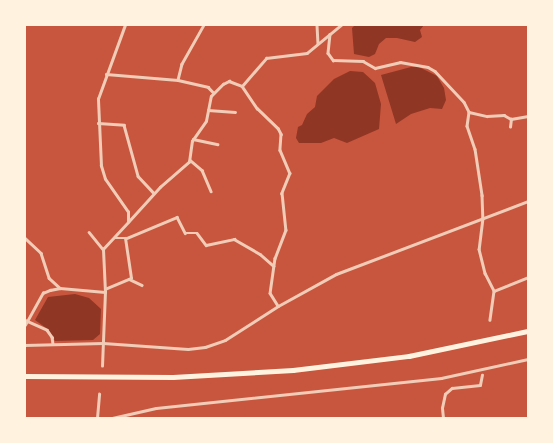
<!DOCTYPE html>
<style>
body{margin:0}
#map{position:relative;width:553px;height:443px;overflow:hidden;background:#c8553d;font-family:"Fira Sans",sans-serif}
div>[style]{position:absolute}
.water>*{inset:0;background:#8f3625}
.minor>*{height:2.5px;margin:-1.25px;padding:0 1.25px;transform-origin:1.25px;border-radius:1.25px;background:#f1ccb7}
.tertiary>*{height:3px;margin:-1.5px;padding:0 1.5px;transform-origin:1.5px;border-radius:1.5px;background:#f1ccb7}
.motorway>*{height:4.5px;margin:-2.25px;padding:0 2.25px;transform-origin:2.25px;border-radius:2.25px;background:#fff3e0}
span{translate:-50% -50%;white-space:nowrap;text-align:center;line-height:1.15;-webkit-text-stroke:4.5px #fff3e0;paint-order:stroke}
.frame{position:absolute;inset:0;border:26px solid #fff3e0;pointer-events:none}
</style>
<div id="map">
<div class="water">
<div style="clip-path:polygon(355px 25px,424px 25px,420px 30px,422px 37px,415px 42px,397px 38px,386px 38px,379px 44px,375px 54px,369px 57px,354px 54px,352px 28px)"></div>
<div style="clip-path:polygon(411px 67px,419px 67px,437px 76px,444px 88px,446px 100px,442px 109px,430px 108px,411px 114px,396px 124px,381px 75px)"></div>
<div style="clip-path:polygon(350px 71px,363px 72px,375px 83px,381px 104px,379px 129px,347px 143px,334px 138px,321px 143px,299px 143px,296px 138px,298px 127px,302px 125px,307px 114px,315px 107px,317px 96px,334px 79px)"></div>
<div style="clip-path:polygon(75px 294px,89px 298px,101px 309px,100px 334px,93px 340px,55px 341px,49px 330px,35px 320px,48px 297px)"></div>
</div>
<div class="minor">
<div style="left:204px;top:25px;width:45px;rotate:119.4deg"></div>
<div style="left:182px;top:64px;width:16px;rotate:104deg"></div>
<div style="left:178px;top:80px;width:31px;rotate:13deg"></div>
<div style="left:208px;top:87px;width:8px;rotate:45deg"></div>
<div style="left:317px;top:25px;width:18px;rotate:87deg"></div>
<div style="left:330px;top:34px;width:19px;rotate:96deg"></div>
<div style="left:328px;top:53px;width:9px;rotate:54deg"></div>
<div style="left:333px;top:60px;width:30px;rotate:2deg"></div>
<div style="left:363px;top:61px;width:14px;rotate:30deg"></div>
<div style="left:375px;top:68px;width:26px;rotate:-13deg"></div>
<div style="left:400px;top:62px;width:28px;rotate:10deg"></div>
<div style="left:428px;top:67px;width:8px;rotate:30deg"></div>
<div style="left:435px;top:71px;width:42px;rotate:46.9deg"></div>
<div style="left:464px;top:102px;width:11px;rotate:63deg"></div>
<div style="left:469px;top:112px;width:14px;rotate:98deg"></div>
<div style="left:467px;top:126px;width:24px;rotate:71deg"></div>
<div style="left:475px;top:149px;width:47px;rotate:81.3deg"></div>
<div style="left:482px;top:195px;width:23px;rotate:88deg"></div>
<div style="left:483px;top:218px;width:31px;rotate:97deg"></div>
<div style="left:479px;top:249px;width:25px;rotate:76deg"></div>
<div style="left:485px;top:273px;width:20px;rotate:63deg"></div>
<div style="left:494px;top:291px;width:29px;rotate:98deg"></div>
<div style="left:106px;top:74px;width:72px;rotate:4.8deg"></div>
<div style="left:242px;top:86px;width:27px;rotate:56deg"></div>
<div style="left:257px;top:108px;width:29px;rotate:44deg"></div>
<div style="left:278px;top:128px;width:7px;rotate:63deg"></div>
<div style="left:281px;top:134px;width:16px;rotate:94deg"></div>
<div style="left:280px;top:150px;width:25px;rotate:67deg"></div>
<div style="left:290px;top:173px;width:22px;rotate:112deg"></div>
<div style="left:282px;top:193px;width:37px;rotate:84deg"></div>
<div style="left:286px;top:230px;width:30px;rotate:111deg"></div>
<div style="left:275px;top:258px;width:35px;rotate:98deg"></div>
<div style="left:270px;top:293px;width:15px;rotate:58deg"></div>
<div style="left:208px;top:110px;width:27px;rotate:4deg"></div>
<div style="left:469px;top:112px;width:18px;rotate:13deg"></div>
<div style="left:487px;top:116px;width:17px;rotate:-3deg"></div>
<div style="left:504px;top:115px;width:8px;rotate:30deg"></div>
<div style="left:511px;top:119px;width:17px;rotate:-10deg"></div>
<div style="left:98px;top:123px;width:26px;rotate:4deg"></div>
<div style="left:124px;top:125px;width:53px;rotate:74.6deg"></div>
<div style="left:138px;top:176px;width:23px;rotate:47deg"></div>
<div style="left:510px;top:127px;width:8px;rotate:-83deg"></div>
<div style="left:193px;top:139px;width:25px;rotate:12deg"></div>
<div style="left:190px;top:160px;width:16px;rotate:40deg"></div>
<div style="left:202px;top:170px;width:23px;rotate:67deg"></div>
<div style="left:129px;top:221px;width:46px;rotate:-47.6deg"></div>
<div style="left:160px;top:187px;width:38px;rotate:-41deg"></div>
<div style="left:189px;top:162px;width:21px;rotate:-82deg"></div>
<div style="left:192px;top:141px;width:24px;rotate:-55deg"></div>
<div style="left:206px;top:121px;width:25px;rotate:-79deg"></div>
<div style="left:211px;top:96px;width:17px;rotate:-45deg"></div>
<div style="left:223px;top:84px;width:7px;rotate:-27deg"></div>
<div style="left:229px;top:81px;width:14px;rotate:21deg"></div>
<div style="left:242px;top:86px;width:37px;rotate:-49deg"></div>
<div style="left:266px;top:58px;width:41px;rotate:-7deg"></div>
<div style="left:307px;top:53px;width:44px;rotate:-39.5deg"></div>
<div style="left:89px;top:232px;width:22px;rotate:51deg"></div>
<div style="left:25px;top:238px;width:22px;rotate:43deg"></div>
<div style="left:41px;top:253px;width:26px;rotate:72deg"></div>
<div style="left:49px;top:278px;width:15px;rotate:42deg"></div>
<div style="left:115px;top:238px;width:12px"></div>
<div style="left:127px;top:238px;width:54px;rotate:-22.8deg"></div>
<div style="left:177px;top:217px;width:18px;rotate:63deg"></div>
<div style="left:185px;top:233px;width:12px"></div>
<div style="left:197px;top:233px;width:15px;rotate:53deg"></div>
<div style="left:206px;top:245px;width:29px;rotate:-12deg"></div>
<div style="left:234px;top:239px;width:30px;rotate:30deg"></div>
<div style="left:260px;top:254px;width:18px;rotate:41deg"></div>
<div style="left:129px;top:279px;width:14px;rotate:25deg"></div>
<div style="left:105px;top:289px;width:28px;rotate:-23deg"></div>
<div style="left:131px;top:278px;width:40px;rotate:-98.5deg"></div>
<div style="left:494px;top:291px;width:37px;rotate:-22deg"></div>
<div style="left:25px;top:320px;width:24px;rotate:24deg"></div>
<div style="left:47px;top:330px;width:9px;rotate:54deg"></div>
<div style="left:52px;top:337px;width:7px;rotate:82deg"></div>
<div style="left:25px;top:325px;width:37px;rotate:-61deg"></div>
<div style="left:43px;top:293px;width:8px;rotate:-23deg"></div>
<div style="left:50px;top:290px;width:10px;rotate:-11deg"></div>
<div style="left:60px;top:288px;width:45px;rotate:5.1deg"></div>
<div style="left:25px;top:345px;width:78px;rotate:-1.5deg"></div>
<div style="left:102px;top:366px;width:74px;rotate:-87.7deg"></div>
<div style="left:105px;top:292px;width:43px;rotate:-92.7deg"></div>
<div style="left:103px;top:249px;width:37px;rotate:-47deg"></div>
<div style="left:128px;top:222px;width:10px;rotate:-90deg"></div>
<div style="left:128px;top:212px;width:40px;rotate:-124.9deg"></div>
<div style="left:105px;top:179px;width:14px;rotate:-107deg"></div>
<div style="left:101px;top:166px;width:67px;rotate:-92.6deg"></div>
<div style="left:98px;top:99px;width:79px;rotate:-70deg"></div>
<div style="left:97px;top:418px;width:24px;rotate:-85deg"></div>
<div style="left:443px;top:418px;width:10px;rotate:-96deg"></div>
<div style="left:442px;top:408px;width:14px;rotate:-78deg"></div>
<div style="left:445px;top:394px;width:9px;rotate:-41deg"></div>
<div style="left:452px;top:388px;width:28px;rotate:-6deg"></div>
<div style="left:480px;top:385px;width:10px;rotate:-79deg"></div>
</div>
<div class="tertiary">
<div style="left:103px;top:343px;width:85px;rotate:4deg"></div>
<div style="left:188px;top:349px;width:17px;rotate:-7deg"></div>
<div style="left:205px;top:347px;width:21px;rotate:-19deg"></div>
<div style="left:225px;top:340px;width:63px;rotate:-32.7deg"></div>
<div style="left:278px;top:306px;width:66px;rotate:-28.9deg"></div>
<div style="left:336px;top:274px;width:205px;rotate:-20.8deg"></div>
<div style="left:112px;top:418px;width:45px;rotate:-12.8deg"></div>
<div style="left:156px;top:408px;width:287px;rotate:-6deg"></div>
<div style="left:441px;top:378px;width:89px;rotate:-12.3deg"></div>
</div>
<div class="motorway">
<div style="left:25px;top:376px;width:148px;rotate:0.4deg"></div>
<div style="left:173px;top:377px;width:120px;rotate:-3.3deg"></div>
<div style="left:293px;top:370px;width:117px;rotate:-6.9deg"></div>
<div style="left:409px;top:356px;width:122px;rotate:-11.9deg"></div>
</div>
<div class="frame"></div>
</div>
